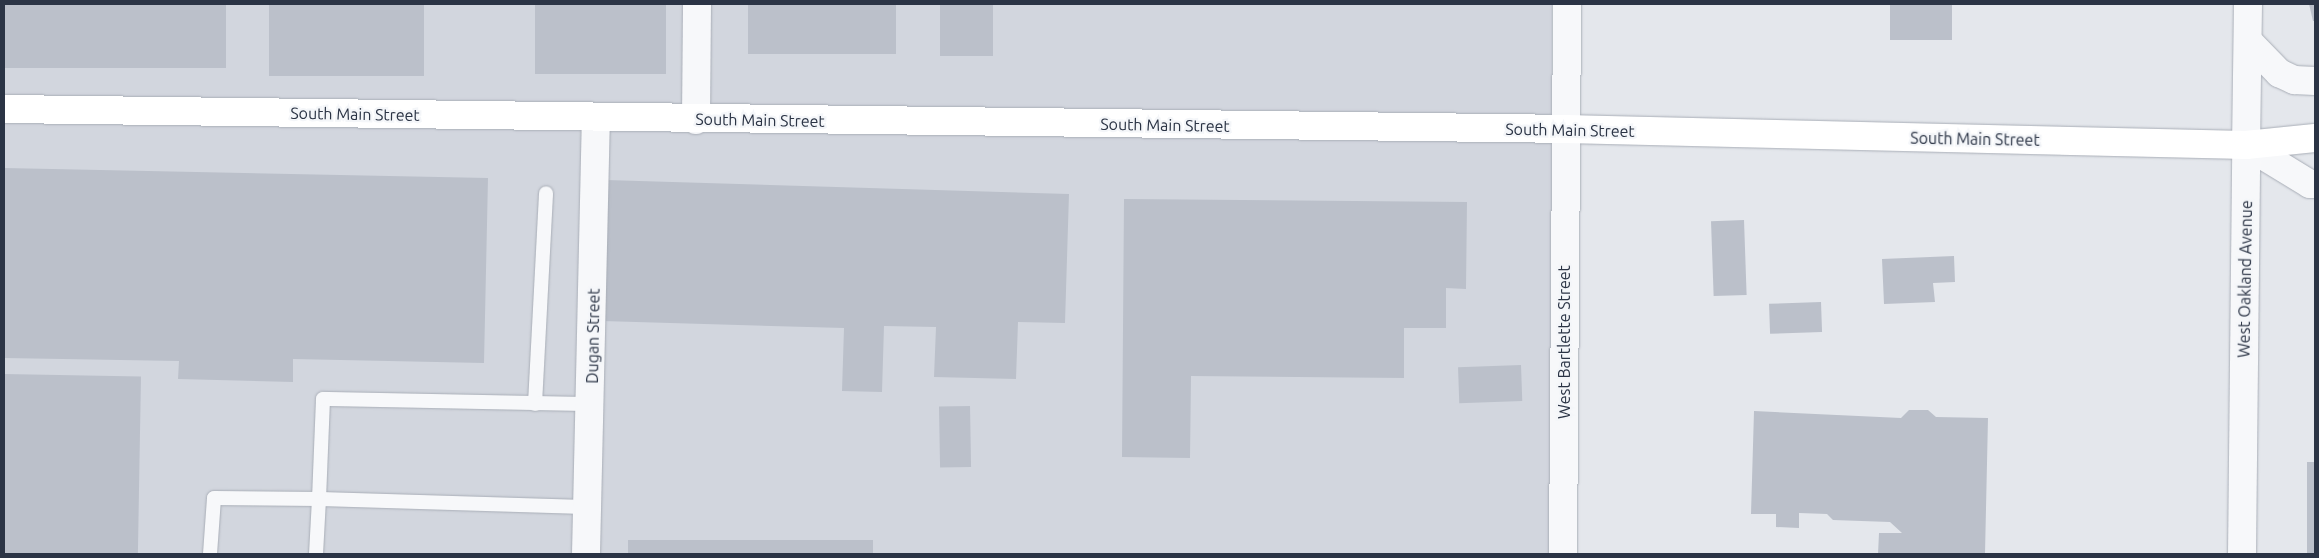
<!DOCTYPE html>
<style>
body{margin:0}
#map{position:relative;width:2319px;height:558px;overflow:hidden;background:#e4e7ec;font-family:Ubuntu,sans-serif}
div>[style]{position:absolute}
.built>*{inset:0;background:#d2d6de;transform-origin:0 0}
.building>*{inset:0;background:#bbc0ca;transform-origin:0 0}
.roads{filter:drop-shadow(0 0 1px #a9aeb7) drop-shadow(0 0 1px #a9aeb7)}
.service>*{height:14px;margin:-7px;padding:0 7px;transform-origin:7px;border-radius:7px;background:#f7f8fa}
.minor>*{height:28px;margin:-14px;padding:0 14px;transform-origin:14px;border-radius:14px;background:#f7f8fa}
.tertiary>*{height:28px;margin:-14px;padding:0 14px;transform-origin:14px;border-radius:14px;background:#f7f8fa}
.secondary>*{height:28px;margin:-14px;padding:0 14px;transform-origin:14px;border-radius:14px;background:#fff}
span{translate:-50% -50%;white-space:nowrap;text-align:center;line-height:1.15;-webkit-text-stroke:4.5px #f4f6f9;paint-order:stroke}
.street-label{font-size:16px;color:#2b3445}
.frame{position:absolute;inset:0;border:5px solid #2b3445;pointer-events:none}
</style>
<div id="map">
<div class="built">
<div style="left:4px;top:4px;width:1548px;height:550px"></div>
</div>
<div class="building">
<div style="left:4px;top:4px;width:222px;height:64px"></div>
<div style="left:269px;top:4px;width:155px;height:72px"></div>
<div style="left:535px;top:4px;width:131px;height:70px"></div>
<div style="left:748px;top:4px;width:148px;height:50px"></div>
<div style="left:940px;top:4px;width:53px;height:52px"></div>
<div style="left:1890px;top:4px;width:62px;height:36px"></div>
<div style="clip-path:polygon(2309px 4px,2315px 4px,2315px 21px,2313px 21px)"></div>
<div style="clip-path:polygon(4px 168px,488px 178px,484px 363px,293px 359px,293px 382px,178px 379px,179px 361px,4px 358px)"></div>
<div style="clip-path:polygon(606px 180px,1069px 194px,1065px 323px,1018px 322px,1016px 379px,934px 377px,936px 327px,884px 326px,882px 392px,842px 391px,844px 328px,602px 321px)"></div>
<div style="clip-path:polygon(1124px 199px,1467px 202px,1466px 289px,1446px 288px,1446px 328px,1404px 328px,1404px 378px,1191px 376px,1190px 458px,1122px 457px)"></div>
<div style="left:1744px;top:220px;width:75px;height:33px;rotate:88deg"></div>
<div style="clip-path:polygon(1954px 256px,1955px 282px,1933px 283px,1935px 302px,1884px 304px,1882px 259px)"></div>
<div style="left:1821px;top:302px;width:30px;height:52px;rotate:88deg"></div>
<div style="left:1521px;top:365px;width:36px;height:63px;rotate:88deg"></div>
<div style="left:4px;top:374px;width:137px;height:180px;rotate:1deg"></div>
<div style="left:970px;top:406px;width:61px;height:31px;rotate:89deg"></div>
<div style="clip-path:polygon(1909px 410px,1928px 410px,1936px 417px,1988px 418px,1985px 554px,1878px 554px,1879px 533px,1902px 533px,1890px 522px,1833px 520px,1827px 514px,1799px 513px,1799px 528px,1776px 527px,1776px 514px,1751px 514px,1754px 411px,1901px 418px)"></div>
<div style="left:2307px;top:462px;width:8px;height:92px"></div>
<div style="left:628px;top:540px;width:245px;height:14px"></div>
</div>
<div class="roads">
<div class="service">
<div style="left:535px;top:404px;width:211px;rotate:-87deg"></div>
<div style="left:586px;top:507px;width:267px;rotate:-178.3deg"></div>
<div style="left:319px;top:499px;width:100px;rotate:-87.7deg"></div>
<div style="left:323px;top:399px;width:268px;rotate:1.1deg"></div>
<div style="left:210px;top:554px;width:56px;rotate:-85.9deg"></div>
<div style="left:214px;top:498px;width:105px;rotate:0.5deg"></div>
<div style="left:319px;top:499px;width:55px;rotate:93.1deg"></div>
</div>
<div class="minor">
<div style="left:2248px;top:4px;width:141px;rotate:90.8deg"></div>
<div style="left:2246px;top:145px;width:75px;rotate:31.4deg"></div>
<div style="left:2310px;top:184px;width:5px"></div>
<div style="left:2248px;top:41px;width:45px;rotate:45.9deg"></div>
<div style="left:2279px;top:73px;width:17px;rotate:25deg"></div>
<div style="left:2294px;top:80px;width:21px;rotate:3deg"></div>
<div style="left:696px;top:120px;width:116px;rotate:-89.5deg"></div>
<div style="left:586px;top:554px;width:436px;rotate:-88.7deg"></div>
</div>
<div class="tertiary">
<div style="left:1563px;top:554px;width:550px;rotate:-89.58deg"></div>
<div style="left:2242px;top:554px;width:409px;rotate:-89.4deg"></div>
</div>
<div class="secondary">
<div style="left:4px;top:109px;width:1561px;rotate:0.73deg"></div>
<div style="left:1565px;top:129px;width:681px;rotate:1.35deg"></div>
<div style="left:2246px;top:145px;width:69px;rotate:-5.8deg"></div>
</div>
</div>
<div class="street-label">
<span style="left:355px;top:114px;rotate:1deg">South Main Street</span>
<span style="left:760px;top:120px;rotate:1deg">South Main Street</span>
<span style="left:1165px;top:125px;rotate:1deg">South Main Street</span>
<span style="left:1570px;top:130px;rotate:1deg">South Main Street</span>
<span style="left:1975px;top:139px;rotate:1deg">South Main Street</span>
<span style="left:2245px;top:279px;rotate:-89deg">West Oakland Avenue</span>
<span style="left:593px;top:336px;rotate:-89deg">Dugan Street</span>
<span style="left:1564px;top:342px;rotate:-90deg">West Bartlette Street</span>
</div>
<div class="frame"></div>
</div>
